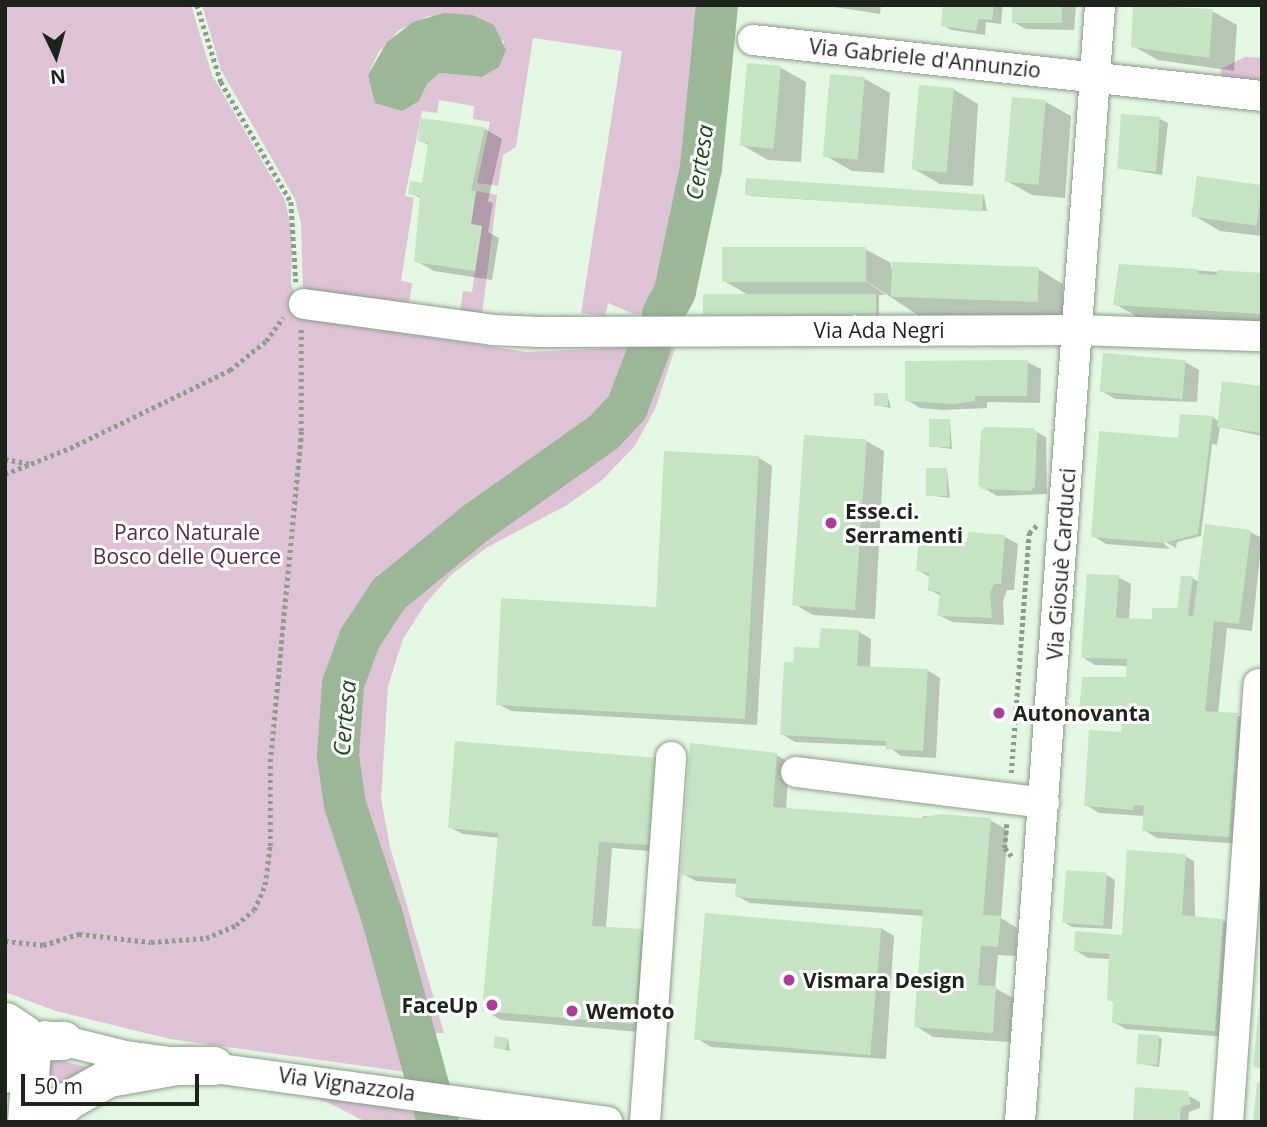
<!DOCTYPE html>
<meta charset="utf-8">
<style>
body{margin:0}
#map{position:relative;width:1267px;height:1127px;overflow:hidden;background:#e4f7e2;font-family:"Open Sans",sans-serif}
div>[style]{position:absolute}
.green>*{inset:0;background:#dec2d6}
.water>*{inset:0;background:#9bb798}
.shadow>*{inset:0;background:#0003}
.river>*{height:42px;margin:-21px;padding:0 21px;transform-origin:21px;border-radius:21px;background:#9bb798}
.building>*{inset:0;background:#c6e4c4;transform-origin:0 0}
.path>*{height:4.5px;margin-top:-2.25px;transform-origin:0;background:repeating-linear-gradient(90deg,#8e9c8d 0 3.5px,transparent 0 7px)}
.roads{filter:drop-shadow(0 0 2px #8b9d89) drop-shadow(0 0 2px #8b9d89)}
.minor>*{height:30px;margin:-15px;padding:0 15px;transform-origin:15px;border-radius:15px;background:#fff}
.highway>*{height:38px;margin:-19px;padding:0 19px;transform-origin:19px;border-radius:19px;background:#fff}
.dots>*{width:19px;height:19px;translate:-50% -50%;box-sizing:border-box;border:4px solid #fefefe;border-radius:50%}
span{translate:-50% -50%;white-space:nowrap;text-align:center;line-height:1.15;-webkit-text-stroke:6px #fefefe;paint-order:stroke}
.street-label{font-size:21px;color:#1d241c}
.poi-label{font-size:21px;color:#1d241c;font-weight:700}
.left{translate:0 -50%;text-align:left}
.right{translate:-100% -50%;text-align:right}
.park-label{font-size:21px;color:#572a4d}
.water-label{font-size:23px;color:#20491f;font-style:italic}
.frame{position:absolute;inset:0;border:7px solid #1d241c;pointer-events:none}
.north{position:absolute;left:21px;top:21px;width:70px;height:70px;-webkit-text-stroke:5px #fefefe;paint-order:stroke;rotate:175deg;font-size:19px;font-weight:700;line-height:28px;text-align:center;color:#1d241c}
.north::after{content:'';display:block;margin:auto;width:24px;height:32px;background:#1d241c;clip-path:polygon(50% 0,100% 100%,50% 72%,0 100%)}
.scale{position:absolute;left:21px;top:1074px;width:178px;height:32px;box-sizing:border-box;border:4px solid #1d241c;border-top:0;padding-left:9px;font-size:21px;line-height:24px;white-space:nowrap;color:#1d241c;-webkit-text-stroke:5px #fefefe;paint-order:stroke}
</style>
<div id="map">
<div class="green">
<div style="clip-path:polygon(5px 5px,191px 5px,212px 75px,285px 200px,292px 233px,291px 283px,297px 302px,403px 333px,527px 352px,634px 347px,620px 386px,594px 418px,557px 451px,387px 580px,354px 617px,335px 660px,325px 716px,333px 801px,414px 1073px,170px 1039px,56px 1011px,5px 992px)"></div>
<div style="clip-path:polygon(evenodd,202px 5px,701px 5px,679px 222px,669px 267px,650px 314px,634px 314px,608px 303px,605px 316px,581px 313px,622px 51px,533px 38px,516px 147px,503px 155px,498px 186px,477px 183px,490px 122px,473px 119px,474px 106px,439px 100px,437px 113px,422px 111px,405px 196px,414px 198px,401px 281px,412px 283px,407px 315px,303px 292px,301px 223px,295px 199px,221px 70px,202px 5px,429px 16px,504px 41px,499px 67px,482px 77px,440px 73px,427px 84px,419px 101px,368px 75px,378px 53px,399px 30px,429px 16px)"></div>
<div style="clip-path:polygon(1245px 57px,1262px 58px,1262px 81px,1221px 76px,1221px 69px)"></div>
<div style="clip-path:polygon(476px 191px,497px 195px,481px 323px,459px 319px,463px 291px,472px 292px,482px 226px,471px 224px)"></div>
<div style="clip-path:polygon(662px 347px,675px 348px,655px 409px,634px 447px,601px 481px,567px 505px,486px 548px,451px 575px,426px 603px,403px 639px,388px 686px,381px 799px,390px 847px,444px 1033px,430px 1033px,358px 781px,355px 737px,361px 679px,377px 635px,407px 594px,621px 430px,644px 400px)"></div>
<div style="clip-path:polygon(48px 1058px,96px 1069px,42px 1110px)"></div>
<div style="clip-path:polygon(294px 1093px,397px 1108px,425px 1116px,426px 1122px,366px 1122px,327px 1102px)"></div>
</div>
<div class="water">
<div style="clip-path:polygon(444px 13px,472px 15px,494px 25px,506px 50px,499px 67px,482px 77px,440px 73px,427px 84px,419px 101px,402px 111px,375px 103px,368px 75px,387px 42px,413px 22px)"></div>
</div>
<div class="shadow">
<div style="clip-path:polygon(822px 5px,881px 5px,880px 14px)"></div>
<div style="clip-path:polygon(945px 5px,1003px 5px,1001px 24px,986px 22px,985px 35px,951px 30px,943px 25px)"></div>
<div style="clip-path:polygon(1014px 5px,1076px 5px,1074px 30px,1026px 29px,1013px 22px)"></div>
<div style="clip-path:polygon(1135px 5px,1212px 11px,1237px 25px,1234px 71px,1158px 60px,1133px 46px)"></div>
<div style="clip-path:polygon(781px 68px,806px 82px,801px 162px,768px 160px,742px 145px)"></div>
<div style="clip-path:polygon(865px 79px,890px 93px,884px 173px,852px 171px,826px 156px)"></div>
<div style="clip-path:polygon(953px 89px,978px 104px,973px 186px,940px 184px,914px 169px)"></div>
<div style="clip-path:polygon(1046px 102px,1071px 116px,1065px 198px,1032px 195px,1007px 181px)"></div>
<div style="clip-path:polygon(1160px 119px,1168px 123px,1162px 175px,1119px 168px)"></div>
<div style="clip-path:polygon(422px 120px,485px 129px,502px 139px,488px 201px,493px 203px,488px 232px,499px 238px,492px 280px,434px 271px,416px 261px,422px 199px,410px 193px,424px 186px,430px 146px,419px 140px)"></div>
<div style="clip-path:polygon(1262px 187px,1262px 236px,1220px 231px,1195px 216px)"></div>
<div style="clip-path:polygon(747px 194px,984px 195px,987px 211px,751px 196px)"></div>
<div style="clip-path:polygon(865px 249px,891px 263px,891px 269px,1038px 269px,1063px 284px,1063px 316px,919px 316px,859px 276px,886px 295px,879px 295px,879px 317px,705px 315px,750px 296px,724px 281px)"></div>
<div style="clip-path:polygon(1120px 265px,1262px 275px,1262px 324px,1140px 318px,1115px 304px)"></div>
<div style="clip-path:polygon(1027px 362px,1041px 369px,1040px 403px,987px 402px,987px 408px,942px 410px,920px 408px,907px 400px)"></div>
<div style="clip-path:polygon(1185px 362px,1199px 370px,1197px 402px,1115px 399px,1102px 391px)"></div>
<div style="clip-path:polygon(1262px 388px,1262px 436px,1220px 427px,1217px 445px,1212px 444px,1201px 536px,1177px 542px,1176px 548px,1157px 537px,1170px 549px,1106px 544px,1093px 536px,1212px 417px,1219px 421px)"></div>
<div style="clip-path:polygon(887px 394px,891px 408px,875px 405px)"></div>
<div style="clip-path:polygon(950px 421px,952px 449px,929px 446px)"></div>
<div style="clip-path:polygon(1033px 430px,1046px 437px,1047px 494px,997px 496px,984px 488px)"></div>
<div style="clip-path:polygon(866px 441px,884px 451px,875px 619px,813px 615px,796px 605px)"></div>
<div style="clip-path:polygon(759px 458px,772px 466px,757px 725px,511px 711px,498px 704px,658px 609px)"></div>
<div style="clip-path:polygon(947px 470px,950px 498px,927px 495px)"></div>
<div style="clip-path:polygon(1250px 532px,1262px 538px,1252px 631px,1227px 628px,1218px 714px,1237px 715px,1250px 723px,1242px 844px,1157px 838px,1144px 830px,1145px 816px,1099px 813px,1086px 805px,1123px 734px,1124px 713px,1081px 713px,1127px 679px,1129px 666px,1095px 665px,1082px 657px,1118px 577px,1131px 584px,1129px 620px,1153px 621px,1178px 610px,1192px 578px,1199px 582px)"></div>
<div style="clip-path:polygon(1005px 537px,1018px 544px,1014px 590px,1007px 590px,1003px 601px,1004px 625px,952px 622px,939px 615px,941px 596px,930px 590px,931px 578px,918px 570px,969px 543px)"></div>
<div style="clip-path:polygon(858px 631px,871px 639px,870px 668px,927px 670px,940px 678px,936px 758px,901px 756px,888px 746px,795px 742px,782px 734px,794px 664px)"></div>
<div style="clip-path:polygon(776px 755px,789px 762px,786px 810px,923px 820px,923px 816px,990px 820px,1008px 830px,1001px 918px,1017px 928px,1016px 956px,998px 955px,995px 988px,1013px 998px,1010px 1042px,933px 1037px,916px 1026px,924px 916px,750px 903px,737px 896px,737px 884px,696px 881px,683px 874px)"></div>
<div style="clip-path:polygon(670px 768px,662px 852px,612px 848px,606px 928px,642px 931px,659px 941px,651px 1033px,501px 1020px,484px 1010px,500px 838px,463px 834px,449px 827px)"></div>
<div style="clip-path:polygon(1185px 856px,1194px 861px,1195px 918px,1222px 920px,1235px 928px,1227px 1037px,1126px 1029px,1113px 1022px,1115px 1003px,1108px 999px,1111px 959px,1088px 958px,1075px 950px,1124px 936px)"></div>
<div style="clip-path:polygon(1107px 875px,1115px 880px,1112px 929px,1072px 927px,1064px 922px)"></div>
<div style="clip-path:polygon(881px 928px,894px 936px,886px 1059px,711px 1047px,698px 1039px)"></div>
<div style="clip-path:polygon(1159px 1037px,1162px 1039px,1159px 1067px,1136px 1063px)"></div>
<div style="clip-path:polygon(508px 1039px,510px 1051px,496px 1047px)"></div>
<div style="clip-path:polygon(1137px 1089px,1191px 1097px,1200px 1102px,1200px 1108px,1189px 1112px,1188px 1122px,1134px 1122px)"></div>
</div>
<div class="river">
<div style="left:663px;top:314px;width:26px;rotate:-62deg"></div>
<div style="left:675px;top:291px;width:126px;rotate:-78.1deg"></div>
<div style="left:701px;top:168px;width:164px;rotate:-84.4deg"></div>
<div style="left:438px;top:1122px;width:210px;rotate:-105.2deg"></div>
<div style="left:383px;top:919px;width:120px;rotate:-108.4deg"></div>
<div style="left:345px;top:805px;width:49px;rotate:-98.1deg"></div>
<div style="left:338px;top:756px;width:72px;rotate:-86deg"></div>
<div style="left:343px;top:684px;width:49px;rotate:-69.7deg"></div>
<div style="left:360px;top:638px;width:53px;rotate:-56.6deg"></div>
<div style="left:389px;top:594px;width:114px;rotate:-39.3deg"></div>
<div style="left:477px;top:522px;width:156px;rotate:-35.3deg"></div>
<div style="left:604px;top:432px;width:34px;rotate:-47deg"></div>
<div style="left:627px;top:407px;width:64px;rotate:-69deg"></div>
</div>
<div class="building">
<div style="clip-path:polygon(943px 5px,994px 5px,992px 20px,978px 19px,976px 31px,941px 26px)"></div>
<div style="left:1012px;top:5px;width:50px;height:18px"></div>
<div style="clip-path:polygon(1133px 5px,1213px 9px,1209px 58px,1131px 47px)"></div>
<div style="left:747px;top:63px;width:34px;height:83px;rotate:5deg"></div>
<div style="left:830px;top:74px;width:35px;height:83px;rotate:5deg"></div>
<div style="left:919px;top:85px;width:35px;height:85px;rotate:5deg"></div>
<div style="left:1012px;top:97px;width:34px;height:85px;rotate:5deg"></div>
<div style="left:1121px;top:114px;width:39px;height:55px;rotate:4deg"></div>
<div style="clip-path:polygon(421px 118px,485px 127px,471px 191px,476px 191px,471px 224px,482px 226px,475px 271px,414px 262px,420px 196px,408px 194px,410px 181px,422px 183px,428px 143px,417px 141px)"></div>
<div style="left:1197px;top:176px;width:66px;height:41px;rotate:8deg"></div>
<div style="left:746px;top:178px;width:238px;height:17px;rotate:4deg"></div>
<div style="left:866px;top:247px;width:35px;height:144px;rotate:90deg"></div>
<div style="clip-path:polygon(1119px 264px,1197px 269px,1199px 274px,1216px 275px,1218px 270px,1262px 273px,1262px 314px,1113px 305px)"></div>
<div style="left:1039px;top:267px;width:35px;height:147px;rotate:92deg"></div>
<div style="left:703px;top:294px;width:173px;height:22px"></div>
<div style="left:1103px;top:353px;width:83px;height:39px;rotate:5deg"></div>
<div style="clip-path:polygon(1028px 360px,1027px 396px,975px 396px,975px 401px,954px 404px,905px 401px,905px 361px)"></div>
<div style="clip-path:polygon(1222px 381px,1262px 386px,1262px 433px,1217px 427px)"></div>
<div style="left:874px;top:393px;width:14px;height:13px"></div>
<div style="clip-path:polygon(1180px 414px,1213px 416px,1198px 534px,1164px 543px,1091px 537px,1099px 431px,1178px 438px)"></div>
<div style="left:929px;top:419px;width:21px;height:28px"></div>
<div style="clip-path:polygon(985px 427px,1033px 428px,1037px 432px,1035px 487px,1031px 491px,982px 489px,978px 485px,981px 431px)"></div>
<div style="left:804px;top:435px;width:63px;height:171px;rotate:4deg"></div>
<div style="clip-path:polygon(664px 451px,759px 456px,745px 719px,496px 705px,501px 598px,656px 607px)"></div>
<div style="left:926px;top:468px;width:21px;height:28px"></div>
<div style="clip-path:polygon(1205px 524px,1251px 530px,1239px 624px,1214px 621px,1205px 711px,1238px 713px,1229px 837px,1142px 831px,1144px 806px,1134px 805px,1133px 810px,1084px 806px,1089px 730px,1121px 732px,1122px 715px,1079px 714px,1082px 677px,1126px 677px,1127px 659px,1081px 658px,1087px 574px,1119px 575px,1116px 618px,1152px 619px,1152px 608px,1177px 608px,1181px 576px,1193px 576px,1188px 616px,1193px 616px)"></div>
<div style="clip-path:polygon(968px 532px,1005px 535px,1001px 584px,994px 584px,990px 593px,992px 618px,937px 616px,940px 592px,928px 591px,929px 573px,916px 571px,919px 538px,967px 542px)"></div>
<div style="clip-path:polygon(821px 628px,859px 630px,857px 666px,928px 669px,923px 751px,886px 749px,886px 741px,780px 735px,784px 662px,793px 662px,794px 647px,819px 648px)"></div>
<div style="clip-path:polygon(455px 741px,657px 758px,649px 845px,599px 842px,592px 926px,642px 929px,634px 1024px,482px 1011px,498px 833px,448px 828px)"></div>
<div style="clip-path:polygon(690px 743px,777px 753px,773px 807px,921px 818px,939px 814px,991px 818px,983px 915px,1001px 916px,998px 947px,981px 946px,978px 985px,996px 986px,993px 1033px,914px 1027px,923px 910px,735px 897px,736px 879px,681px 875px)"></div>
<div style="clip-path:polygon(1127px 850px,1186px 854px,1182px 915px,1223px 919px,1215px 1031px,1112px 1023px,1113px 1001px,1107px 1000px,1109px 954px,1074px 951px,1075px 931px,1122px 935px)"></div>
<div style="left:1066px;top:870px;width:41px;height:53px;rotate:4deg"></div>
<div style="left:705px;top:913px;width:177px;height:127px;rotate:5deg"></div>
<div style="clip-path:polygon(1260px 996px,1262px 996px,1262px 1068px,1253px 1067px)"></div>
<div style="left:1138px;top:1034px;width:21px;height:30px;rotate:3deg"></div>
<div style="left:495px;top:1036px;width:13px;height:12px;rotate:9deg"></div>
<div style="clip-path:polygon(1257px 1082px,1262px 1083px,1262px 1122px,1253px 1122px)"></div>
<div style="clip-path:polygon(1135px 1087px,1188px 1091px,1191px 1104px,1181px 1107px,1180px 1122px,1133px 1122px)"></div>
</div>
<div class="path">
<div style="left:197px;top:5px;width:81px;rotate:72.7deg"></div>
<div style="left:221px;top:82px;width:139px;rotate:59.7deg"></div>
<div style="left:291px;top:202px;width:80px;rotate:86.4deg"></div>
<div style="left:5px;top:459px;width:26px;rotate:11deg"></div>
<div style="left:5px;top:474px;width:70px;rotate:-21.8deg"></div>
<div style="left:70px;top:448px;width:178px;rotate:-26deg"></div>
<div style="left:230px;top:370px;width:46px;rotate:-38.9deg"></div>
<div style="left:266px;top:341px;width:29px;rotate:-54deg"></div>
<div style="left:1011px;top:773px;width:241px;rotate:-85.7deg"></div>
<div style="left:1029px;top:533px;width:13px;rotate:-45deg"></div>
<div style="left:1007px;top:824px;width:24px;rotate:95deg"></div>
<div style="left:1005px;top:848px;width:13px;rotate:51deg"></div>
<div style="left:5px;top:941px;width:38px;rotate:6deg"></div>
<div style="left:43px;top:945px;width:38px;rotate:-17deg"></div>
<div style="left:79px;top:934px;width:72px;rotate:6.3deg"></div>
<div style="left:151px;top:942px;width:55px;rotate:-4.2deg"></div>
<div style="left:206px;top:938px;width:33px;rotate:-23deg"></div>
<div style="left:236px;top:925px;width:23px;rotate:-40deg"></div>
<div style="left:254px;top:910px;width:27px;rotate:-66deg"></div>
<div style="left:265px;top:885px;width:39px;rotate:-83deg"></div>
<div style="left:270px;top:846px;width:84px;rotate:-90deg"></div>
<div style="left:270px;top:762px;width:332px;rotate:-84.6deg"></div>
<div style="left:301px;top:431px;width:103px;rotate:-90deg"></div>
</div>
<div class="roads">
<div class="minor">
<div style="left:753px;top:40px;width:512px;rotate:6.28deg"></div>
<div style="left:304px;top:304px;width:191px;rotate:7.8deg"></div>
<div style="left:493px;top:330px;width:47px;rotate:2.4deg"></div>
<div style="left:540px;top:332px;width:537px;rotate:-0.21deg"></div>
<div style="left:1077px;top:330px;width:185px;rotate:1.9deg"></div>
<div style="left:796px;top:772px;width:250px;rotate:7.1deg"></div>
<div style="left:45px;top:1036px;width:83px;rotate:13.9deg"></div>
<div style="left:126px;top:1056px;width:486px;rotate:7.8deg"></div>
<div style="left:645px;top:1122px;width:366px;rotate:-85.9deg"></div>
<div style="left:1020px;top:1122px;width:1120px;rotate:-85.9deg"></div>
<div style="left:1228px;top:1122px;width:439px;rotate:-86deg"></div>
</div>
<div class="highway">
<div style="left:6px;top:1022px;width:22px;rotate:34deg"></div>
<div style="left:24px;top:1034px;width:17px;rotate:62deg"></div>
<div style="left:32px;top:1049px;width:73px;rotate:93.9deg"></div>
<div style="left:5px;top:1074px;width:40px;rotate:-53deg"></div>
<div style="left:29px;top:1042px;width:35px;rotate:-2deg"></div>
<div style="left:47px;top:1122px;width:30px;rotate:-45deg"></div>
<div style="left:68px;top:1101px;width:47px;rotate:-29.3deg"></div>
<div style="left:109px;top:1078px;width:69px;rotate:-10deg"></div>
<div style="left:177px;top:1066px;width:37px"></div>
</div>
</div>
<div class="dots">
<div style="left:831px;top:523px;background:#ad3c98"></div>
<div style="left:999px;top:713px;background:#ad3c98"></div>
<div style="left:789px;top:980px;background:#ad3c98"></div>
<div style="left:492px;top:1005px;background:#ad3c98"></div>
<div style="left:572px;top:1011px;background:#ad3c98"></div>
</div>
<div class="street-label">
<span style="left:925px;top:58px;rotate:6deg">Via Gabriele d'Annunzio</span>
<span style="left:879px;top:330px">Via Ada Negri</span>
<span style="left:1061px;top:564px;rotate:-86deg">Via Giosuè Carducci</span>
<span style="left:347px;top:1084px;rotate:8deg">Via Vignazzola</span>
</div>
<div class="poi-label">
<span class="left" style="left:845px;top:523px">Esse.ci.<br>Serramenti</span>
<span class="left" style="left:1013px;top:713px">Autonovanta</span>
<span class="left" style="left:803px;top:980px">Vismara Design</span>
<span class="right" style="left:478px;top:1005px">FaceUp</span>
<span class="left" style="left:586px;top:1011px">Wemoto</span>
</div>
<div class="park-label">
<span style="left:187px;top:544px">Parco Naturale<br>Bosco delle Querce</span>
</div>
<div class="water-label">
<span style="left:699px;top:162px;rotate:-81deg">Certesa</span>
<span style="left:344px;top:718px;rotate:-85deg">Certesa</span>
</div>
<div class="frame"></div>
<div class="north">N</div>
<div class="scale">50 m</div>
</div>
